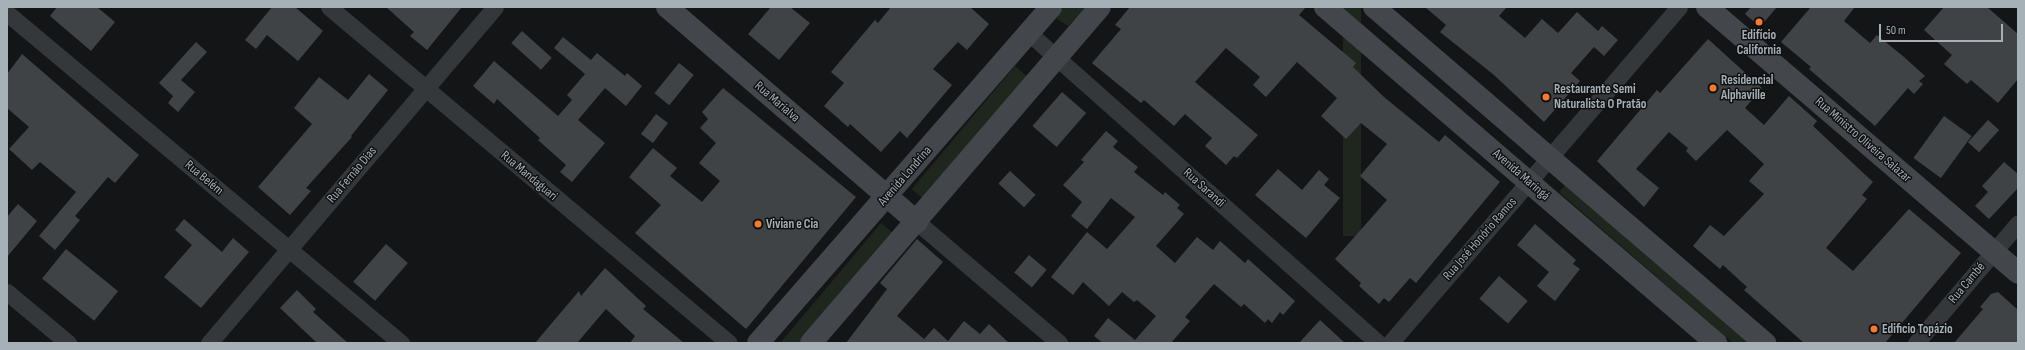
<!DOCTYPE html>
<meta charset="utf-8">
<style>
body{margin:0}
#map{position:relative;width:2025px;height:350px;overflow:hidden;background:#141516;font-family:"Sofia Sans Condensed",sans-serif}
div>[style]{position:absolute}
.green>*{inset:0;background:#1f261e;transform-origin:0 0}
.building>*{inset:0;background:#404346;transform-origin:0 0}
.street>*{height:17px;margin:-8.5px;padding:0 8.5px;transform-origin:8.5px;border-radius:8.5px;background:#35383b}
.secondary>*{height:22px;margin:-11px;padding:0 11px;transform-origin:11px;border-radius:11px;background:#43474b}
.dots>*{width:11px;height:11px;translate:-50% -50%;box-sizing:border-box;border:2px solid #0f1011;border-radius:50%}
span{translate:-50% -50%;white-space:nowrap;text-align:center;line-height:1.15;-webkit-text-stroke:3px #0f1011;paint-order:stroke}
.poi-label{font-size:13px;color:#a6b0b7;font-weight:700}
.left{translate:0 -50%;text-align:left}
.street-label{font-size:13px;color:#a6b0b7}
.frame{position:absolute;inset:0;border:8px solid #a6b0b7;pointer-events:none}
.scale{position:absolute;left:1879px;top:24px;width:124px;height:18px;box-sizing:border-box;border:2px solid #a6b0b7;border-top:0;padding-left:5px;font-size:12px;line-height:14px;white-space:nowrap;color:#a6b0b7;-webkit-text-stroke:3px #0f1011;paint-order:stroke}
</style>
<div id="map">
<div class="green">
<div style="clip-path:polygon(1064px 7px,1087px 7px,1068px 26px,1057px 19px,1058px 14px)"></div>
<div style="left:1343px;top:7px;width:18px;height:229px"></div>
<div style="left:1015px;top:66px;width:16px;height:161px;rotate:40deg"></div>
<div style="left:1567px;top:183px;width:246px;height:12px;rotate:41deg"></div>
<div style="left:881px;top:223px;width:16px;height:161px;rotate:40deg"></div>
</div>
<div class="building">
<div style="clip-path:polygon(57px 7px,97px 7px,115px 22px,91px 51px,50px 16px)"></div>
<div style="clip-path:polygon(272px 7px,295px 7px,323px 31px,298px 61px,267px 35px,256px 49px,245px 40px)"></div>
<div style="clip-path:polygon(386px 7px,462px 7px,427px 50px,410px 36px,414px 32px)"></div>
<div style="clip-path:polygon(771px 7px,790px 7px,810px 23px,779px 60px,748px 34px)"></div>
<div style="clip-path:polygon(891px 7px,970px 7px,989px 24px,967px 50px,958px 42px,933px 69px,952px 85px,907px 138px,900px 131px,881px 152px,850px 124px,848px 127px,824px 106px,844px 83px,831px 72px,875px 20px,878px 23px)"></div>
<div style="clip-path:polygon(1130px 7px,1306px 7px,1299px 15px,1356px 63px,1353px 67px,1384px 97px,1439px 142px,1445px 135px,1500px 182px,1416px 283px,1410px 278px,1389px 302px,1384px 298px,1379px 304px,1359px 286px,1361px 283px,1335px 259px,1387px 200px,1360px 176px,1387px 144px,1361px 123px,1346px 139px,1321px 116px,1337px 98px,1297px 62px,1266px 97px,1253px 85px,1260px 77px,1226px 48px,1195px 82px,1258px 135px,1237px 158px,1234px 156px,1226px 165px,1205px 146px,1212px 138px,1185px 114px,1174px 126px,1144px 100px,1141px 103px,1092px 63px,1121px 29px,1115px 25px)"></div>
<div style="clip-path:polygon(1425px 7px,1507px 7px,1499px 16px,1525px 38px,1542px 19px,1558px 33px,1577px 12px,1598px 31px,1602px 26px,1618px 40px,1604px 56px,1594px 47px,1571px 73px,1580px 81px,1544px 122px,1494px 75px,1440px 32px,1446px 25px)"></div>
<div style="clip-path:polygon(1751px 7px,1777px 7px,1760px 27px,1745px 14px)"></div>
<div style="clip-path:polygon(1811px 7px,1855px 7px,1844px 21px,1870px 43px,1877px 35px,1904px 57px,1925px 76px,1919px 81px,1923px 84px,1914px 94px,1908px 88px,1875px 126px,1809px 69px,1811px 67px,1781px 42px)"></div>
<div style="clip-path:polygon(1944px 7px,1987px 7px,2018px 34px,2018px 79px,1998px 103px,1971px 80px,1967px 84px,1944px 64px,1952px 55px,1924px 30px)"></div>
<div style="left:522px;top:31px;width:40px;height:16px;rotate:42deg"></div>
<div style="clip-path:polygon(563px 37px,591px 60px,597px 53px,625px 76px,627px 73px,642px 86px,626px 106px,605px 88px,578px 120px,605px 143px,572px 182px,560px 172px,566px 165px,538px 140px,540px 138px,497px 99px,494px 104px,473px 86px,494px 61px,558px 116px,572px 100px,567px 95px,585px 74px,554px 48px)"></div>
<div style="clip-path:polygon(1708px 39px,1762px 88px,1745px 108px,1764px 125px,1789px 96px,1817px 121px,1813px 126px,1873px 182px,1862px 195px,1867px 199px,1826px 248px,1853px 271px,1909px 209px,1961px 253px,1885px 343px,1804px 343px,1744px 290px,1747px 287px,1723px 265px,1720px 269px,1693px 246px,1710px 225px,1724px 236px,1764px 194px,1749px 181px,1764px 164px,1727px 130px,1696px 161px,1686px 151px,1688px 148px,1669px 132px,1636px 169px,1659px 188px,1644px 207px,1597px 161px,1657px 90px,1660px 93px)"></div>
<div style="clip-path:polygon(196px 42px,207px 52px,181px 80px,195px 92px,178px 112px,168px 103px,173px 96px,159px 83px)"></div>
<div style="clip-path:polygon(22px 54px,139px 155px,115px 183px,108px 177px,75px 216px,80px 220px,55px 250px,39px 236px,76px 192px,40px 162px,32px 170px,9px 149px,29px 127px,7px 108px,7px 74px)"></div>
<div style="left:679px;top:63px;width:19px;height:39px;rotate:39deg"></div>
<div style="clip-path:polygon(369px 74px,388px 90px,351px 136px,352px 137px,306px 188px,311px 191px,290px 215px,258px 187px,312px 124px,294px 108px,319px 77px,348px 100px)"></div>
<div style="clip-path:polygon(723px 88px,856px 197px,746px 329px,635px 233px,661px 205px,629px 177px,653px 148px,677px 168px,670px 176px,702px 202px,720px 181px,699px 163px,716px 143px,700px 128px,708px 119px,702px 112px)"></div>
<div style="left:1062px;top:92px;width:32px;height:45px;rotate:41deg"></div>
<div style="left:656px;top:114px;width:15px;height:25px;rotate:37deg"></div>
<div style="left:1944px;top:116px;width:34px;height:52px;rotate:36deg"></div>
<div style="left:1988px;top:120px;width:15px;height:30px;rotate:42deg"></div>
<div style="clip-path:polygon(1106px 131px,1118px 141px,1113px 147px,1138px 167px,1134px 172px,1163px 195px,1165px 192px,1180px 205px,1177px 208px,1184px 214px,1156px 246px,1175px 263px,1197px 237px,1213px 250px,1220px 241px,1245px 263px,1248px 259px,1295px 301px,1283px 315px,1280px 312px,1272px 323px,1268px 319px,1265px 323px,1244px 304px,1241px 307px,1214px 284px,1185px 317px,1190px 321px,1171px 343px,1103px 343px,1094px 336px,1108px 318px,1135px 340px,1156px 316px,1137px 300px,1134px 302px,1122px 292px,1109px 306px,1083px 282px,1073px 295px,1051px 277px,1087px 232px,1107px 249px,1135px 217px,1111px 198px,1087px 229px,1071px 216px,1082px 202px,1063px 185px,1084px 162px,1081px 160px)"></div>
<div style="clip-path:polygon(2004px 162px,2018px 174px,2018px 188px,1989px 219px,1975px 206px,1988px 192px,1982px 186px)"></div>
<div style="clip-path:polygon(1278px 169px,1302px 190px,1319px 170px,1329px 179px,1324px 185px,1340px 198px,1306px 238px,1255px 195px)"></div>
<div style="left:1010px;top:171px;width:35px;height:17px;rotate:43deg"></div>
<div style="clip-path:polygon(18px 204px,37px 221px,7px 257px,7px 217px)"></div>
<div style="clip-path:polygon(184px 219px,222px 252px,233px 238px,249px 252px,201px 308px,164px 277px,192px 245px,175px 230px)"></div>
<div style="clip-path:polygon(1535px 224px,1576px 260px,1573px 264px,1580px 269px,1555px 301px,1537px 286px,1549px 272px,1517px 245px)"></div>
<div style="clip-path:polygon(917px 239px,943px 262px,897px 316px,924px 339px,934px 328px,948px 341px,964px 321px,980px 334px,989px 324px,1009px 343px,846px 343px,887px 289px,880px 283px)"></div>
<div style="left:386px;top:244px;width:29px;height:50px;rotate:41deg"></div>
<div style="left:66px;top:249px;width:67px;height:38px;rotate:39deg"></div>
<div style="left:1029px;top:255px;width:23px;height:23px;rotate:40deg"></div>
<div style="clip-path:polygon(605px 268px,646px 306px,643px 309px,684px 343px,630px 343px,635px 336px,606px 309px,577px 343px,535px 343px,579px 291px,581px 296px)"></div>
<div style="left:1499px;top:276px;width:38px;height:30px;rotate:41deg"></div>
<div style="clip-path:polygon(297px 290px,316px 309px,313px 312px,348px 343px,317px 343px,280px 308px)"></div>
<div style="clip-path:polygon(1998px 292px,2018px 310px,2018px 343px,1954px 343px,1983px 309px,1980px 307px,1991px 294px)"></div>
<div style="clip-path:polygon(1320px 320px,1345px 343px,1299px 343px)"></div>
</div>
<div class="street">
<div style="left:329px;top:7px;width:522px;rotate:40.03deg"></div>
<div style="left:7px;top:13px;width:514px;rotate:39.95deg"></div>
<div style="left:1029px;top:33px;width:467px;rotate:41.6deg"></div>
<div style="left:917px;top:222px;width:187px;rotate:40.4deg"></div>
<div style="left:7px;top:292px;width:80px;rotate:39.9deg"></div>
<div style="left:209px;top:343px;width:441px;rotate:-49.6deg"></div>
<div style="left:1390px;top:343px;width:443px;rotate:-49.3deg"></div>
<div style="left:1916px;top:343px;width:157px;rotate:-49.6deg"></div>
</div>
<div class="secondary">
<div style="left:667px;top:7px;width:330px;rotate:40.7deg"></div>
<div style="left:1325px;top:7px;width:516px;rotate:40.67deg"></div>
<div style="left:1374px;top:7px;width:516px;rotate:40.67deg"></div>
<div style="left:1707px;top:7px;width:409px;rotate:40.5deg"></div>
<div style="left:758px;top:343px;width:446px;rotate:-48.9deg"></div>
<div style="left:811px;top:343px;width:443px;rotate:-49.3deg"></div>
</div>
<div class="dots">
<div style="left:1759px;top:22px;background:#f6792c"></div>
<div style="left:1713px;top:88px;background:#f6792c"></div>
<div style="left:1546px;top:97px;background:#f6792c"></div>
<div style="left:758px;top:224px;background:#f6792c"></div>
<div style="left:1874px;top:329px;background:#f6792c"></div>
</div>
<div class="poi-label">
<span style="left:1759px;top:43px">Edifício<br>California</span>
<span class="left" style="left:1721px;top:88px">Residencial<br>Alphaville</span>
<span class="left" style="left:1554px;top:97px">Restaurante Semi<br>Naturalista O Pratão</span>
<span class="left" style="left:766px;top:224px">Vivian e Cia</span>
<span class="left" style="left:1882px;top:329px">Edificio Topázio</span>
</div>
<div class="street-label">
<span style="left:777px;top:102px;rotate:41deg">Rua Marialva</span>
<span style="left:1863px;top:140px;rotate:41deg">Rua Ministro Oliveira Salazar</span>
<span style="left:352px;top:175px;rotate:-50deg">Rua Fernão Dias</span>
<span style="left:1521px;top:175px;rotate:41deg">Avenida Maringá</span>
<span style="left:529px;top:176px;rotate:40deg">Rua Mandaguari</span>
<span style="left:905px;top:176px;rotate:-49deg">Avenida Londrina</span>
<span style="left:204px;top:178px;rotate:40deg">Rua Belém</span>
<span style="left:1204px;top:188px;rotate:42deg">Rua Sarandi</span>
<span style="left:1480px;top:239px;rotate:-49deg">Rua José Honório Ramos</span>
<span style="left:1967px;top:283px;rotate:-50deg">Rua Cambé</span>
</div>
<div class="frame"></div>
<div class="scale">50 m</div>
</div>
